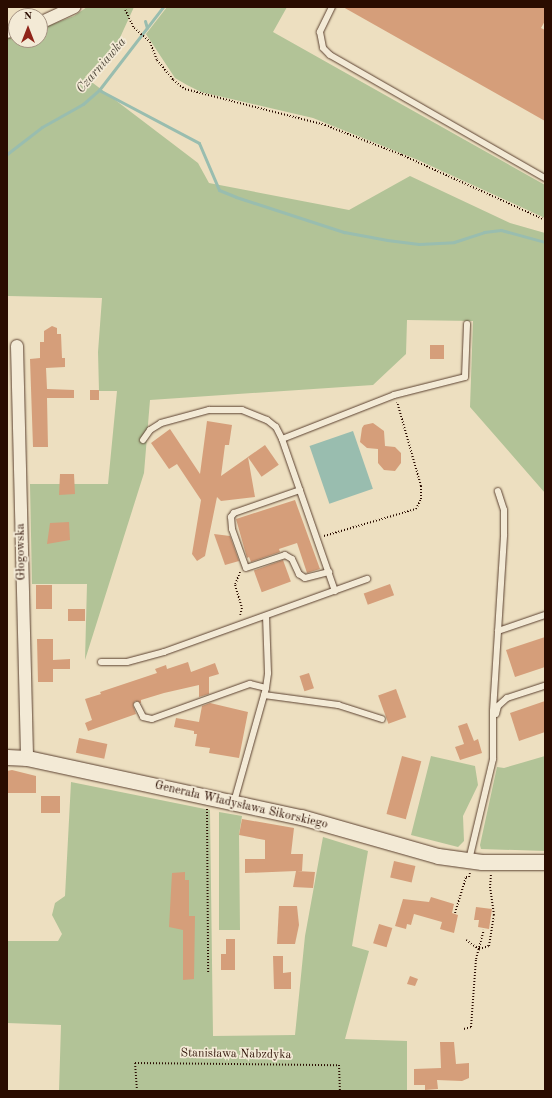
<!DOCTYPE html>
<meta charset="utf-8">
<style>
body{margin:0}
#map{position:relative;width:552px;height:1098px;overflow:hidden;background:#eddfc0;font-family:"Old Standard TT",serif}
div>[style]{position:absolute}
.green>*{inset:0;background:#b2c397}
.water>*{inset:0;background:#99bdaf;transform-origin:0 0}
.stream>*{height:3px;margin:-1.5px;padding:0 1.5px;transform-origin:1.5px;border-radius:1.5px;background:#99bdaf}
.building>*{inset:0;background:#d59e7a;transform-origin:0 0}
.path>*{height:2px;margin-top:-1px;transform-origin:0;background:repeating-linear-gradient(90deg,#2a0c00 0 1px,transparent 0 3px)}
.roads{filter:drop-shadow(0 0 1px #5b4130) drop-shadow(0 0 1px #5b4130)}
.service>*{height:6px;margin:-3px;padding:0 3px;transform-origin:3px;border-radius:3px;background:#f3ead6}
.minor>*{height:12px;margin:-6px;padding:0 6px;transform-origin:6px;border-radius:6px;background:#f3ead6}
.tertiary>*{height:15px;margin:-7.5px;padding:0 7.5px;transform-origin:7.5px;border-radius:7.5px;background:#f3ead6}
span{translate:-50% -50%;white-space:nowrap;text-align:center;line-height:1.15;-webkit-text-stroke:3.5px #f3ead6;paint-order:stroke}
.street-label{font-size:12px;color:#2a0c00}
.water-label{font-size:13px;color:#514a3d;font-style:italic}
.frame{position:absolute;inset:0;border:8px solid #2a0c00;pointer-events:none}
.north{position:absolute;left:8px;top:8px;width:40px;height:40px;box-sizing:border-box;background:#f3ead6;border:1px solid #a39180;border-radius:50%;rotate:0deg;font-size:11px;font-weight:700;line-height:16px;text-align:center;color:#2a0c00}
.north::after{content:'';display:block;margin:auto;width:14px;height:18px;background:#8f2418;clip-path:polygon(50% 0,100% 100%,50% 72%,0 100%)}
</style>
<div id="map">
<div class="green">
<div style="clip-path:polygon(87px 7px,134px 7px,118px 42px,85px 77px,198px 163px,209px 183px,349px 210px,410px 176px,510px 223px,545px 233px,545px 493px,470px 407px,473px 321px,407px 320px,406px 354px,373px 385px,150px 400px,144px 473px,85px 660px,87px 584px,32px 584px,30px 484px,108px 484px,117px 391px,99px 391px,98px 352px,102px 298px,8px 296px,7px 352px,7px 39px,16px 36px,16px 40px,40px 40px,40px 29px,74px 16px)"></div>
<div style="clip-path:polygon(167px 7px,287px 7px,273px 32px,545px 185px,545px 218px,418px 160px,313px 118px,201px 92px,187px 85px,175px 78px,146px 34px)"></div>
<div style="clip-path:polygon(431px 756px,475px 766px,478px 785px,463px 816px,464px 841px,458px 847px,411px 835px)"></div>
<div style="clip-path:polygon(545px 756px,545px 851px,481px 849px,480px 845px,497px 767px,504px 768px)"></div>
<div style="clip-path:polygon(71px 782px,210px 810px,213px 1036px,295px 1035px,305px 936px,323px 837px,368px 851px,352px 946px,369px 951px,345px 1039px,407px 1041px,407px 1091px,59px 1091px,61px 1025px,7px 1023px,7px 941px,58px 941px,62px 934px,52px 915px,55px 903px,65px 896px)"></div>
<div style="clip-path:polygon(219px 812px,242px 816px,239px 835px,240px 930px,219px 930px)"></div>
</div>
<div class="water">
<div style="left:353px;top:431px;width:61px;height:46px;rotate:71deg"></div>
</div>
<div class="stream">
<div style="left:145px;top:21px;width:7px;rotate:74deg"></div>
<div style="left:99px;top:90px;width:113px;rotate:27.9deg"></div>
<div style="left:199px;top:143px;width:51px;rotate:66.9deg"></div>
<div style="left:219px;top:190px;width:18px;rotate:22deg"></div>
<div style="left:236px;top:197px;width:114px;rotate:18deg"></div>
<div style="left:344px;top:232px;width:44px;rotate:10.5deg"></div>
<div style="left:387px;top:240px;width:32px;rotate:7deg"></div>
<div style="left:419px;top:244px;width:35px;rotate:-3deg"></div>
<div style="left:454px;top:242px;width:32px;rotate:-18deg"></div>
<div style="left:484px;top:232px;width:17px;rotate:-7deg"></div>
<div style="left:501px;top:230px;width:46px;rotate:15.3deg"></div>
<div style="left:7px;top:154px;width:44px;rotate:-37.6deg"></div>
<div style="left:42px;top:127px;width:47px;rotate:-29.3deg"></div>
<div style="left:83px;top:104px;width:21px;rotate:-41deg"></div>
<div style="left:99px;top:90px;width:105px;rotate:-52.4deg"></div>
</div>
<div class="building">
<div style="clip-path:polygon(343px 7px,545px 7px,545px 21px,541px 28px,545px 30px,545px 121px)"></div>
<div style="clip-path:polygon(52px 326px,57px 328px,57px 334px,61px 334px,62px 358px,65px 358px,65px 367px,46px 368px,47px 389px,74px 390px,74px 398px,47px 398px,48px 447px,33px 447px,30px 359px,40px 358px,40px 342px,44px 342px,44px 331px)"></div>
<div style="left:430px;top:345px;width:14px;height:14px"></div>
<div style="left:90px;top:390px;width:9px;height:10px"></div>
<div style="clip-path:polygon(207px 421px,232px 425px,229px 445px,225px 445px,221px 476px,248px 457px,255px 497px,221px 501px,217px 497px,205px 556px,197px 561px,192px 554px,201px 500px,177px 464px,169px 469px,151px 443px,170px 429px,200px 474px)"></div>
<div style="clip-path:polygon(373px 423px,384px 431px,385px 446px,395px 447px,401px 453px,401px 463px,395px 471px,384px 470px,378px 463px,378px 449px,367px 448px,360px 442px,362px 428px,364px 425px)"></div>
<div style="left:265px;top:445px;width:24px;height:21px;rotate:55deg"></div>
<div style="clip-path:polygon(60px 474px,74px 474px,75px 494px,59px 495px)"></div>
<div style="clip-path:polygon(295px 500px,320px 569px,307px 573px,297px 543px,279px 549px,280px 552px,251px 562px,249px 557px,247px 558px,236px 519px)"></div>
<div style="clip-path:polygon(69px 522px,70px 540px,47px 544px,50px 523px)"></div>
<div style="clip-path:polygon(214px 534px,230px 536px,239px 561px,225px 565px)"></div>
<div style="left:283px;top:560px;width:23px;height:31px;rotate:70deg"></div>
<div style="left:390px;top:584px;width:12px;height:28px;rotate:70deg"></div>
<div style="left:52px;top:585px;width:24px;height:16px;rotate:90deg"></div>
<div style="left:68px;top:609px;width:17px;height:12px"></div>
<div style="clip-path:polygon(545px 637px,545px 667px,515px 677px,506px 650px)"></div>
<div style="clip-path:polygon(37px 639px,53px 639px,53px 660px,70px 659px,70px 669px,53px 669px,53px 682px,38px 682px)"></div>
<div style="clip-path:polygon(188px 662px,191px 672px,215px 663px,219px 674px,209px 677px,209px 694px,199px 697px,199px 685px,164px 693px,141px 700px,141px 703px,135px 701px,133px 705px,136px 714px,88px 731px,85px 723px,92px 720px,85px 699px,101px 694px,100px 692px,157px 673px,155px 669px,166px 665px,167px 669px)"></div>
<div style="left:309px;top:673px;width:16px;height:10px;rotate:72deg"></div>
<div style="left:396px;top:689px;width:30px;height:19px;rotate:70deg"></div>
<div style="clip-path:polygon(545px 701px,545px 732px,519px 741px,510px 713px)"></div>
<div style="clip-path:polygon(210px 703px,248px 712px,239px 758px,209px 753px,210px 748px,195px 746px,197px 734px,194px 734px,194px 731px,174px 727px,176px 718px,199px 722px,202px 706px)"></div>
<div style="clip-path:polygon(467px 723px,474px 741px,478px 739px,482px 753px,460px 760px,455px 747px,464px 744px,458px 726px)"></div>
<div style="left:79px;top:738px;width:29px;height:15px;rotate:12deg"></div>
<div style="left:402px;top:756px;width:20px;height:60px;rotate:15deg"></div>
<div style="clip-path:polygon(12px 770px,36px 776px,36px 793px,7px 793px,7px 771px)"></div>
<div style="left:41px;top:796px;width:19px;height:17px"></div>
<div style="clip-path:polygon(242px 819px,294px 828px,291px 854px,303px 854px,302px 871px,297px 871px,315px 872px,313px 888px,293px 887px,296px 871px,245px 873px,245px 859px,265px 859px,265px 840px,239px 835px)"></div>
<div style="left:394px;top:861px;width:22px;height:17px;rotate:13deg"></div>
<div style="clip-path:polygon(185px 872px,185px 880px,189px 880px,189px 916px,195px 916px,194px 979px,183px 980px,183px 930px,169px 927px,172px 873px)"></div>
<div style="clip-path:polygon(431px 897px,454px 904px,452px 913px,458px 915px,454px 933px,440px 929px,442px 922px,414px 914px,411px 925px,407px 924px,406px 929px,395px 926px,403px 899px,429px 902px)"></div>
<div style="clip-path:polygon(279px 906px,297px 906px,299px 925px,295px 944px,277px 944px)"></div>
<div style="clip-path:polygon(476px 907px,492px 909px,489px 929px,478px 927px,479px 920px,474px 920px)"></div>
<div style="left:379px;top:924px;width:14px;height:20px;rotate:17deg"></div>
<div style="clip-path:polygon(226px 939px,235px 939px,235px 970px,221px 970px,221px 954px,226px 954px)"></div>
<div style="clip-path:polygon(273px 956px,283px 956px,283px 973px,291px 972px,291px 989px,274px 989px)"></div>
<div style="clip-path:polygon(410px 976px,418px 979px,415px 986px,407px 984px)"></div>
<div style="clip-path:polygon(440px 1042px,454px 1042px,456px 1064px,469px 1063px,469px 1078px,462px 1081px,437px 1080px,438px 1089px,425px 1090px,425px 1085px,414px 1085px,414px 1069px,441px 1068px)"></div>
</div>
<div class="path">
<div style="left:124px;top:7px;width:23px;rotate:65deg"></div>
<div style="left:134px;top:28px;width:21px;rotate:41deg"></div>
<div style="left:150px;top:42px;width:19px;rotate:69deg"></div>
<div style="left:157px;top:60px;width:26px;rotate:51deg"></div>
<div style="left:173px;top:80px;width:15px;rotate:37deg"></div>
<div style="left:185px;top:89px;width:145px;rotate:14.4deg"></div>
<div style="left:325px;top:125px;width:83px;rotate:21.3deg"></div>
<div style="left:402px;top:155px;width:157px;rotate:24.4deg"></div>
<div style="left:324px;top:536px;width:96px;rotate:-16.4deg"></div>
<div style="left:416px;top:509px;width:11px;rotate:-63deg"></div>
<div style="left:421px;top:499px;width:13px;rotate:-90deg"></div>
<div style="left:421px;top:486px;width:87px;rotate:-105.9deg"></div>
<div style="left:240px;top:572px;width:14px;rotate:111deg"></div>
<div style="left:235px;top:585px;width:24px;rotate:73deg"></div>
<div style="left:242px;top:608px;width:7px;rotate:106deg"></div>
<div style="left:207px;top:809px;width:163px;rotate:89.6deg"></div>
<div style="left:455px;top:913px;width:38px;rotate:-73deg"></div>
<div style="left:466px;top:877px;width:3px"></div>
<div style="left:469px;top:877px;width:4px;rotate:-76deg"></div>
<div style="left:466px;top:940px;width:16px;rotate:35deg"></div>
<div style="left:479px;top:949px;width:10px;rotate:-17deg"></div>
<div style="left:489px;top:946px;width:31px;rotate:-81deg"></div>
<div style="left:494px;top:915px;width:27px;rotate:-98deg"></div>
<div style="left:490px;top:888px;width:14px;rotate:-86deg"></div>
<div style="left:464px;top:1029px;width:7px;rotate:-16deg"></div>
<div style="left:471px;top:1027px;width:68px;rotate:-85.8deg"></div>
<div style="left:476px;top:959px;width:30px;rotate:-75deg"></div>
<div style="left:137px;top:1091px;width:28px;rotate:-94deg"></div>
<div style="left:135px;top:1063px;width:204px;rotate:0.6deg"></div>
<div style="left:339px;top:1065px;width:26px;rotate:88deg"></div>
</div>
<div class="roads">
<div class="service">
<div style="left:332px;top:7px;width:28px;rotate:116deg"></div>
<div style="left:320px;top:32px;width:16px;rotate:79deg"></div>
<div style="left:323px;top:48px;width:10px;rotate:45deg"></div>
<div style="left:330px;top:55px;width:248px;rotate:29.8deg"></div>
<div style="left:282px;top:439px;width:120px;rotate:-21.4deg"></div>
<div style="left:394px;top:395px;width:73px;rotate:-14.2deg"></div>
<div style="left:465px;top:377px;width:53px;rotate:-87.8deg"></div>
<div style="left:143px;top:440px;width:12px;rotate:-55deg"></div>
<div style="left:150px;top:430px;width:13px;rotate:-32deg"></div>
<div style="left:161px;top:423px;width:50px;rotate:-15.2deg"></div>
<div style="left:209px;top:410px;width:33px"></div>
<div style="left:242px;top:410px;width:27px;rotate:22deg"></div>
<div style="left:267px;top:420px;width:11px;rotate:38deg"></div>
<div style="left:276px;top:427px;width:13px;rotate:63deg"></div>
<div style="left:282px;top:439px;width:161px;rotate:70.8deg"></div>
<div style="left:300px;top:490px;width:70px;rotate:160.8deg"></div>
<div style="left:234px;top:513px;width:5px;rotate:127deg"></div>
<div style="left:231px;top:517px;width:12px;rotate:85deg"></div>
<div style="left:232px;top:529px;width:41px;rotate:70.3deg"></div>
<div style="left:246px;top:568px;width:41px;rotate:-18.4deg"></div>
<div style="left:285px;top:555px;width:8px;rotate:30deg"></div>
<div style="left:292px;top:559px;width:17px;rotate:65deg"></div>
<div style="left:299px;top:574px;width:7px;rotate:34deg"></div>
<div style="left:305px;top:578px;width:25px;rotate:-14deg"></div>
<div style="left:498px;top:631px;width:50px;rotate:-18.8deg"></div>
<div style="left:101px;top:662px;width:26px"></div>
<div style="left:127px;top:662px;width:38px;rotate:-15deg"></div>
<div style="left:164px;top:652px;width:216px;rotate:-19.8deg"></div>
<div style="left:264px;top:695px;width:75px;rotate:7.7deg"></div>
<div style="left:338px;top:705px;width:46px;rotate:17.7deg"></div>
<div style="left:137px;top:705px;width:13px;rotate:63deg"></div>
<div style="left:143px;top:717px;width:9px;rotate:13deg"></div>
<div style="left:152px;top:719px;width:104px;rotate:-19.7deg"></div>
<div style="left:250px;top:684px;width:16px;rotate:14deg"></div>
<div style="left:496px;top:714px;width:8px;rotate:-76deg"></div>
<div style="left:498px;top:706px;width:12px;rotate:-42deg"></div>
<div style="left:507px;top:698px;width:40px;rotate:-18deg"></div>
<div style="left:234px;top:802px;width:118px;rotate:-74.3deg"></div>
<div style="left:266px;top:688px;width:15px;rotate:-82deg"></div>
<div style="left:268px;top:673px;width:56px;rotate:-92deg"></div>
<div style="left:469px;top:860px;width:104px;rotate:-76.6deg"></div>
<div style="left:493px;top:759px;width:48px;rotate:-90deg"></div>
<div style="left:493px;top:711px;width:177px;rotate:-86.4deg"></div>
<div style="left:504px;top:534px;width:24px;rotate:-90deg"></div>
<div style="left:504px;top:510px;width:20px;rotate:-108deg"></div>
</div>
<div class="minor">
<div style="left:40px;top:23px;width:38px;rotate:-25deg"></div>
<div style="left:7px;top:32px;width:9px;rotate:-13deg"></div>
<div style="left:17px;top:346px;width:412px;rotate:88.6deg"></div>
</div>
<div class="tertiary">
<div style="left:7px;top:757px;width:20px;rotate:3deg"></div>
<div style="left:27px;top:758px;width:280px;rotate:12.2deg"></div>
<div style="left:301px;top:817px;width:142px;rotate:15.9deg"></div>
<div style="left:438px;top:856px;width:44px;rotate:7.8deg"></div>
<div style="left:482px;top:862px;width:63px"></div>
</div>
</div>
<div class="street-label">
<span style="left:22px;top:552px;rotate:-91deg">Głogowska</span>
<span style="left:241px;top:806px;rotate:13deg">Generała Władysława Sikorskiego</span>
<span style="left:236px;top:1055px;rotate:1deg">Stanisława Nabzdyka</span>
</div>
<div class="water-label">
<span style="left:102px;top:66px;rotate:-49deg">Czarniawka</span>
</div>
<div class="frame"></div>
<div class="north">N</div>
</div>
